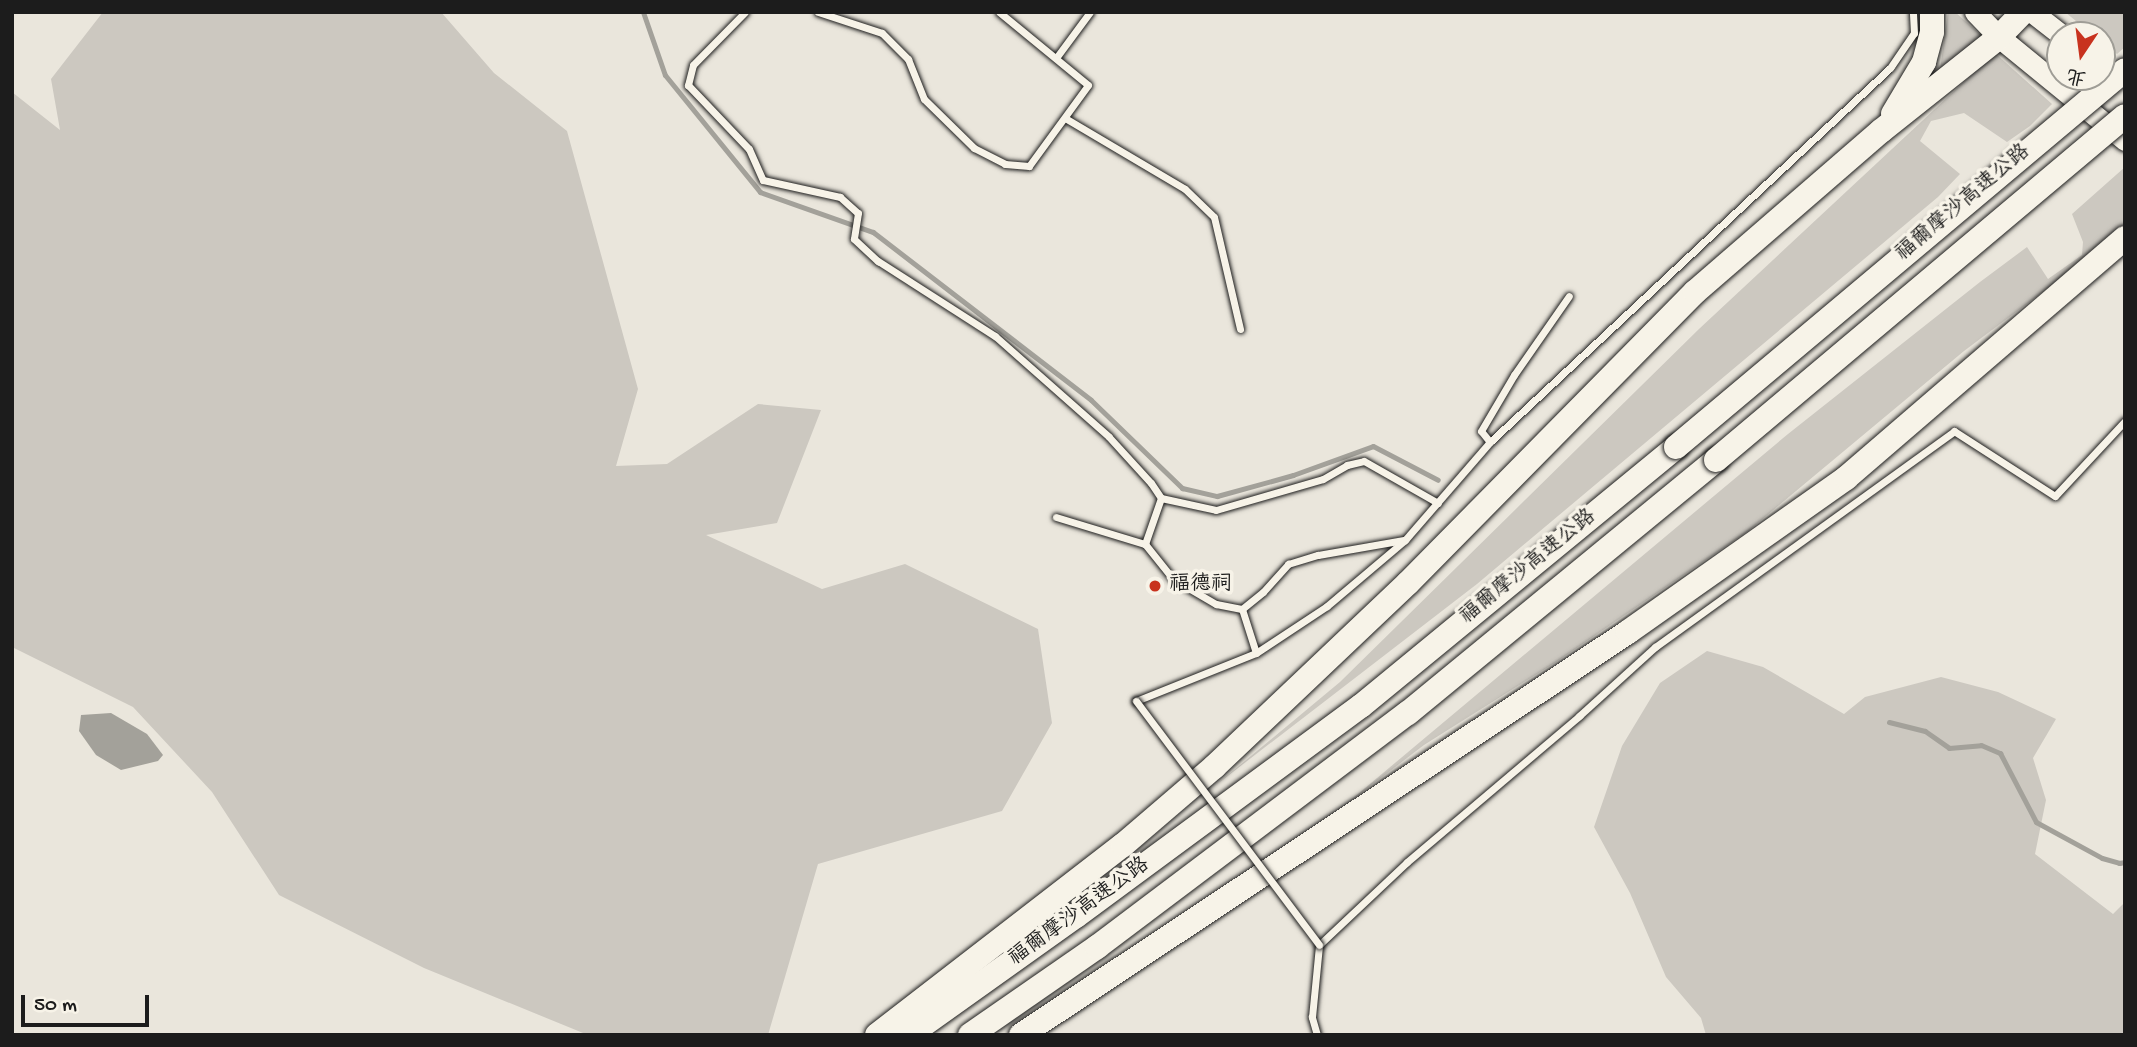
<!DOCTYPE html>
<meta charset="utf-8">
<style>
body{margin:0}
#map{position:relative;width:2137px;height:1047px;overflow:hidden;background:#eae6dc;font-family:"Gochi Hand","LXGW WenKai TC",sans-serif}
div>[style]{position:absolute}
.green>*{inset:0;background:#ccc8c0}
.water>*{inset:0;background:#a3a19a}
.stream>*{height:5px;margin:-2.5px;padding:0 2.5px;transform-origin:2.5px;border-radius:2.5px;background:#a3a19a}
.roads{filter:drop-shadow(0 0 2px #1c1c1c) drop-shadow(0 0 2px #1c1c1c)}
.service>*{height:7px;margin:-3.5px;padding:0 3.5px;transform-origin:3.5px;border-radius:3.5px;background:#f7f3e8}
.primary>*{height:21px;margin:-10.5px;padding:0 10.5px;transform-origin:10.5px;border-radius:10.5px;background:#f7f3e8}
.motorway>*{height:24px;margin:-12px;padding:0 12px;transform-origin:12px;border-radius:12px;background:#f7f3e8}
.bridges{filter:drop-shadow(0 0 2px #1c1c1c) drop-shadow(0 0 2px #1c1c1c)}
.service-bridge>*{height:7px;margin:-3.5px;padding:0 3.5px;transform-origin:3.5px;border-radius:3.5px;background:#f7f3e8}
.motorway-bridge>*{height:24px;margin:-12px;padding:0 12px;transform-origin:12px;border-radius:12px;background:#f7f3e8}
.dots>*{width:19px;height:19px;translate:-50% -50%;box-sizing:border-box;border:4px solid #f7f3e8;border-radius:50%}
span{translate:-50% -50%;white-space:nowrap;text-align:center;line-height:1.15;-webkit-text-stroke:7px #f7f3e8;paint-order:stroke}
.street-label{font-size:21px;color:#1c1c1c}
.poi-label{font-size:21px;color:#1c1c1c}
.left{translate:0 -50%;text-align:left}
.frame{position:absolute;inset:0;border:14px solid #1c1c1c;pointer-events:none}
.north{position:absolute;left:2046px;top:21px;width:70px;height:70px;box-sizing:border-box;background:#f7f3e8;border:2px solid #9f9d96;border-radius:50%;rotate:193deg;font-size:19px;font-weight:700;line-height:28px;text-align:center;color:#1c1c1c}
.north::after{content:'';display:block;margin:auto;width:24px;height:32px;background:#c8321e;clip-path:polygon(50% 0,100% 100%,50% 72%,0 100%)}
.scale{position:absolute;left:21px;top:995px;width:128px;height:32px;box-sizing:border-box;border:4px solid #1c1c1c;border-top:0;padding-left:9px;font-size:21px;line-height:24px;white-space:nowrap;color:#1c1c1c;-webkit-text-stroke:5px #f7f3e8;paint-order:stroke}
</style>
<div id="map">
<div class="green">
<div style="clip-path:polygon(103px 12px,441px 12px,494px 73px,567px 131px,638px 389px,616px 466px,667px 464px,758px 404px,821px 410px,777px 523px,706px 535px,822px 589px,905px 564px,1038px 629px,1052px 723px,1002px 811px,818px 864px,768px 1035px,588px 1035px,424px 968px,279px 895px,212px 792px,133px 707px,12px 647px,12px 92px,60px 130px,51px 79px)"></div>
<div style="clip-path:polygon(1948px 12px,1955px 12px,1982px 36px,1940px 70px)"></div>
<div style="clip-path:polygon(2065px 12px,2125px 12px,2125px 47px,2117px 54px,2102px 42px,2102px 35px,2093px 35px)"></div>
<div style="clip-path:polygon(1995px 53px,2052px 104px,2030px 126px,2007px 142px,1964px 113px,1931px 121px,1920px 141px,1960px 174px,1938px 197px,1477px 584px,1216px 785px,1340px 682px,1699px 329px)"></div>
<div style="clip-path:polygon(2125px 167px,2125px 225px,2088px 258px,1964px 351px,1748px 531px,1556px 662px,1424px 745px,1340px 809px,1788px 434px,1980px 282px,2027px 247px,2048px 279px,2082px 255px,2083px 242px,2072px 214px)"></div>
<div style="clip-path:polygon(1707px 651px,1763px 667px,1844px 714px,1865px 697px,1941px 677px,1998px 692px,2056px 719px,2033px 758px,2046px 800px,2035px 854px,2113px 914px,2125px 902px,2125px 1035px,1706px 1035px,1701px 1018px,1666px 977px,1630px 893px,1594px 827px,1622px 746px,1660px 683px)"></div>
</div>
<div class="water">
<div style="clip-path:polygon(111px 713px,147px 734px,163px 755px,158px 761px,121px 770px,96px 755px,79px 731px,81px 715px)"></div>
</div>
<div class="stream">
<div style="left:643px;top:12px;width:67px;rotate:70.8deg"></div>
<div style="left:665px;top:75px;width:151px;rotate:50.9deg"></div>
<div style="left:760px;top:192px;width:120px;rotate:19.5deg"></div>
<div style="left:873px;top:232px;width:275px;rotate:37.6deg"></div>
<div style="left:1091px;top:400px;width:127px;rotate:44deg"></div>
<div style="left:1182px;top:488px;width:36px;rotate:13deg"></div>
<div style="left:1217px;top:496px;width:79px;rotate:-15.4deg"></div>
<div style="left:1293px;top:475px;width:85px;rotate:-19.9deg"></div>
<div style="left:1373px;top:446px;width:73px;rotate:27.6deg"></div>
<div style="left:1889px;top:722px;width:37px;rotate:14deg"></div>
<div style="left:1925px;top:731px;width:29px;rotate:35deg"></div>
<div style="left:1949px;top:748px;width:32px;rotate:-5deg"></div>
<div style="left:1981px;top:745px;width:21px;rotate:23deg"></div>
<div style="left:2000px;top:753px;width:78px;rotate:62.4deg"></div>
<div style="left:2036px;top:822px;width:75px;rotate:28.6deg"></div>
<div style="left:2102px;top:858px;width:18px;rotate:16deg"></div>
<div style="left:2119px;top:863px;width:6px;rotate:-9deg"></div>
</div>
<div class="roads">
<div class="service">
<div style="left:745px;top:12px;width:74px;rotate:134.5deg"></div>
<div style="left:693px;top:65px;width:21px;rotate:104deg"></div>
<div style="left:688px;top:85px;width:88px;rotate:46.4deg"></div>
<div style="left:749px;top:149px;width:34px;rotate:66deg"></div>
<div style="left:763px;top:180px;width:79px;rotate:12.4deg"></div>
<div style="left:840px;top:197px;width:24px;rotate:42deg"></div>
<div style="left:858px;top:213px;width:26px;rotate:99deg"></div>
<div style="left:854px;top:239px;width:33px;rotate:43deg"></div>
<div style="left:878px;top:261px;width:139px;rotate:32.7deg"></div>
<div style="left:995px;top:336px;width:152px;rotate:41.5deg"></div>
<div style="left:1109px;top:437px;width:62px;rotate:47.6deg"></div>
<div style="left:1151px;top:483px;width:18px;rotate:56deg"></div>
<div style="left:1161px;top:498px;width:56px;rotate:12.3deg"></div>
<div style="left:1216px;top:510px;width:111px;rotate:-16.2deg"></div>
<div style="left:1323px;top:479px;width:28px;rotate:-30deg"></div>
<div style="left:1347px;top:465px;width:17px;rotate:-13deg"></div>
<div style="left:1364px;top:461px;width:85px;rotate:29.6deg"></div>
<div style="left:818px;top:12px;width:67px;rotate:18.2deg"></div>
<div style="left:882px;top:33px;width:37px;rotate:45deg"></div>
<div style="left:908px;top:59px;width:43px;rotate:68.2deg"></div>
<div style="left:924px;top:99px;width:70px;rotate:44.4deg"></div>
<div style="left:974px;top:148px;width:35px;rotate:27deg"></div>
<div style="left:1005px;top:164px;width:24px;rotate:5deg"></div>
<div style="left:1029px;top:166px;width:100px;rotate:-53.9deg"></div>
<div style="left:1088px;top:85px;width:115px;rotate:-140.6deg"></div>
<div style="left:1056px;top:58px;width:57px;rotate:-53.5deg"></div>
<div style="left:1065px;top:118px;width:139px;rotate:30.6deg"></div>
<div style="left:1185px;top:189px;width:40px;rotate:44deg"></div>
<div style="left:1214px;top:217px;width:115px;rotate:76.9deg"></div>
<div style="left:1490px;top:442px;width:14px;rotate:-129deg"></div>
<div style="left:1481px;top:431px;width:65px;rotate:-59.5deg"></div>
<div style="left:1514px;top:375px;width:96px;rotate:-55.2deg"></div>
<div style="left:1161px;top:498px;width:49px;rotate:109.2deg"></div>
<div style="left:1145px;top:544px;width:45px;rotate:51.3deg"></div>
<div style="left:1173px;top:579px;width:50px;rotate:30.2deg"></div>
<div style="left:1216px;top:604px;width:26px;rotate:11deg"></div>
<div style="left:1242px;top:609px;width:27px;rotate:-39deg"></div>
<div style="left:1263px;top:592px;width:38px;rotate:-48deg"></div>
<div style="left:1288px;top:564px;width:31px;rotate:-17deg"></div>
<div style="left:1318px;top:555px;width:87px;rotate:-9.9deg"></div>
<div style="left:1056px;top:517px;width:93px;rotate:16.9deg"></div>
<div style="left:1242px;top:609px;width:46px;rotate:72.3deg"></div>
<div style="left:1136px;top:701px;width:129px;rotate:-21.8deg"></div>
<div style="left:1256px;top:653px;width:85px;rotate:-33.5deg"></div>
<div style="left:1327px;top:606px;width:102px;rotate:-40.2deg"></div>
<div style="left:1405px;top:540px;width:130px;rotate:-49.1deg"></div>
<div style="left:1490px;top:442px;width:548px;rotate:-43.08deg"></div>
<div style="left:1890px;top:68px;width:42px;rotate:-55.6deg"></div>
<div style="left:1914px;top:33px;width:21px;rotate:-93deg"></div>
<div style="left:1317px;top:1035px;width:19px;rotate:-106deg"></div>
<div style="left:1312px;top:1017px;width:72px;rotate:-84.4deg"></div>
<div style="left:1319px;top:945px;width:121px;rotate:-43.3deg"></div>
<div style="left:1407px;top:862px;width:226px;rotate:-40.3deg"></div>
<div style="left:1579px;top:716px;width:103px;rotate:-42.2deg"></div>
<div style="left:1655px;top:647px;width:369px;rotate:-35.8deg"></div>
<div style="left:1954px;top:431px;width:120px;rotate:32.8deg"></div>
<div style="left:2055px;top:496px;width:103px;rotate:-47deg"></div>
</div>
<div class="primary">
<div style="left:1975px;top:12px;width:35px;rotate:46deg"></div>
<div style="left:1999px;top:37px;width:163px;rotate:39.3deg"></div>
<div style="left:2032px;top:12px;width:37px;rotate:38deg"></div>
</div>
<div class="motorway">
<div style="left:1893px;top:114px;width:61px;rotate:-59.2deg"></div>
<div style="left:1924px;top:62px;width:31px;rotate:-75deg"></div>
<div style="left:1932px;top:32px;width:20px;rotate:-90deg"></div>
<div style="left:877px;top:1035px;width:311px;rotate:-37.7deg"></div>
<div style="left:1123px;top:845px;width:120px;rotate:-40.6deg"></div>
<div style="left:1214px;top:767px;width:267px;rotate:-43.5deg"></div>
<div style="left:1408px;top:583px;width:409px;rotate:-45.4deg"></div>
<div style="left:1695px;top:292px;width:246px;rotate:-40.9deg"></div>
<div style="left:1881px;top:131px;width:151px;rotate:-38.5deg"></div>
<div style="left:1999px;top:37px;width:35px;rotate:-46deg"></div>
<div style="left:909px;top:1035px;width:205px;rotate:-35.5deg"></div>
<div style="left:1076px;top:916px;width:354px;rotate:-36.4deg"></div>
<div style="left:1361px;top:706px;width:408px;rotate:-39.4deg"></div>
<div style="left:970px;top:1035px;width:155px;rotate:-34.7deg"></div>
<div style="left:1097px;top:947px;width:389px;rotate:-37deg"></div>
<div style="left:1408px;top:713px;width:399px;rotate:-39.4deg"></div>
<div style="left:1021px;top:1035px;width:729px;rotate:-33.58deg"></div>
<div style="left:1628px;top:632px;width:267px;rotate:-35.2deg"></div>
<div style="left:1846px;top:478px;width:368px;rotate:-40.7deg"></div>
</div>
</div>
<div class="bridges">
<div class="service-bridge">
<div style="left:1136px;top:701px;width:305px;rotate:53.1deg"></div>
</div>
<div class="motorway-bridge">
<div style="left:1676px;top:447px;width:586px;rotate:-40.02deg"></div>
<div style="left:1716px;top:460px;width:534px;rotate:-40.07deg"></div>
</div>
</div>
<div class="dots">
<div style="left:1155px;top:586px;background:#c8321e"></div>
</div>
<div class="street-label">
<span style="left:1964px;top:204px;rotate:-40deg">福爾摩沙高速公路</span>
<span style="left:1529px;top:568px;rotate:-39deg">福爾摩沙高速公路</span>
<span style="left:1080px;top:913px;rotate:-36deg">福爾摩沙高速公路</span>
</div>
<div class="poi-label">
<span class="left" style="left:1169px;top:586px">福德祠</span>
</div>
<div class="frame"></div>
<div class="north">北</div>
<div class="scale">50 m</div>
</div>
